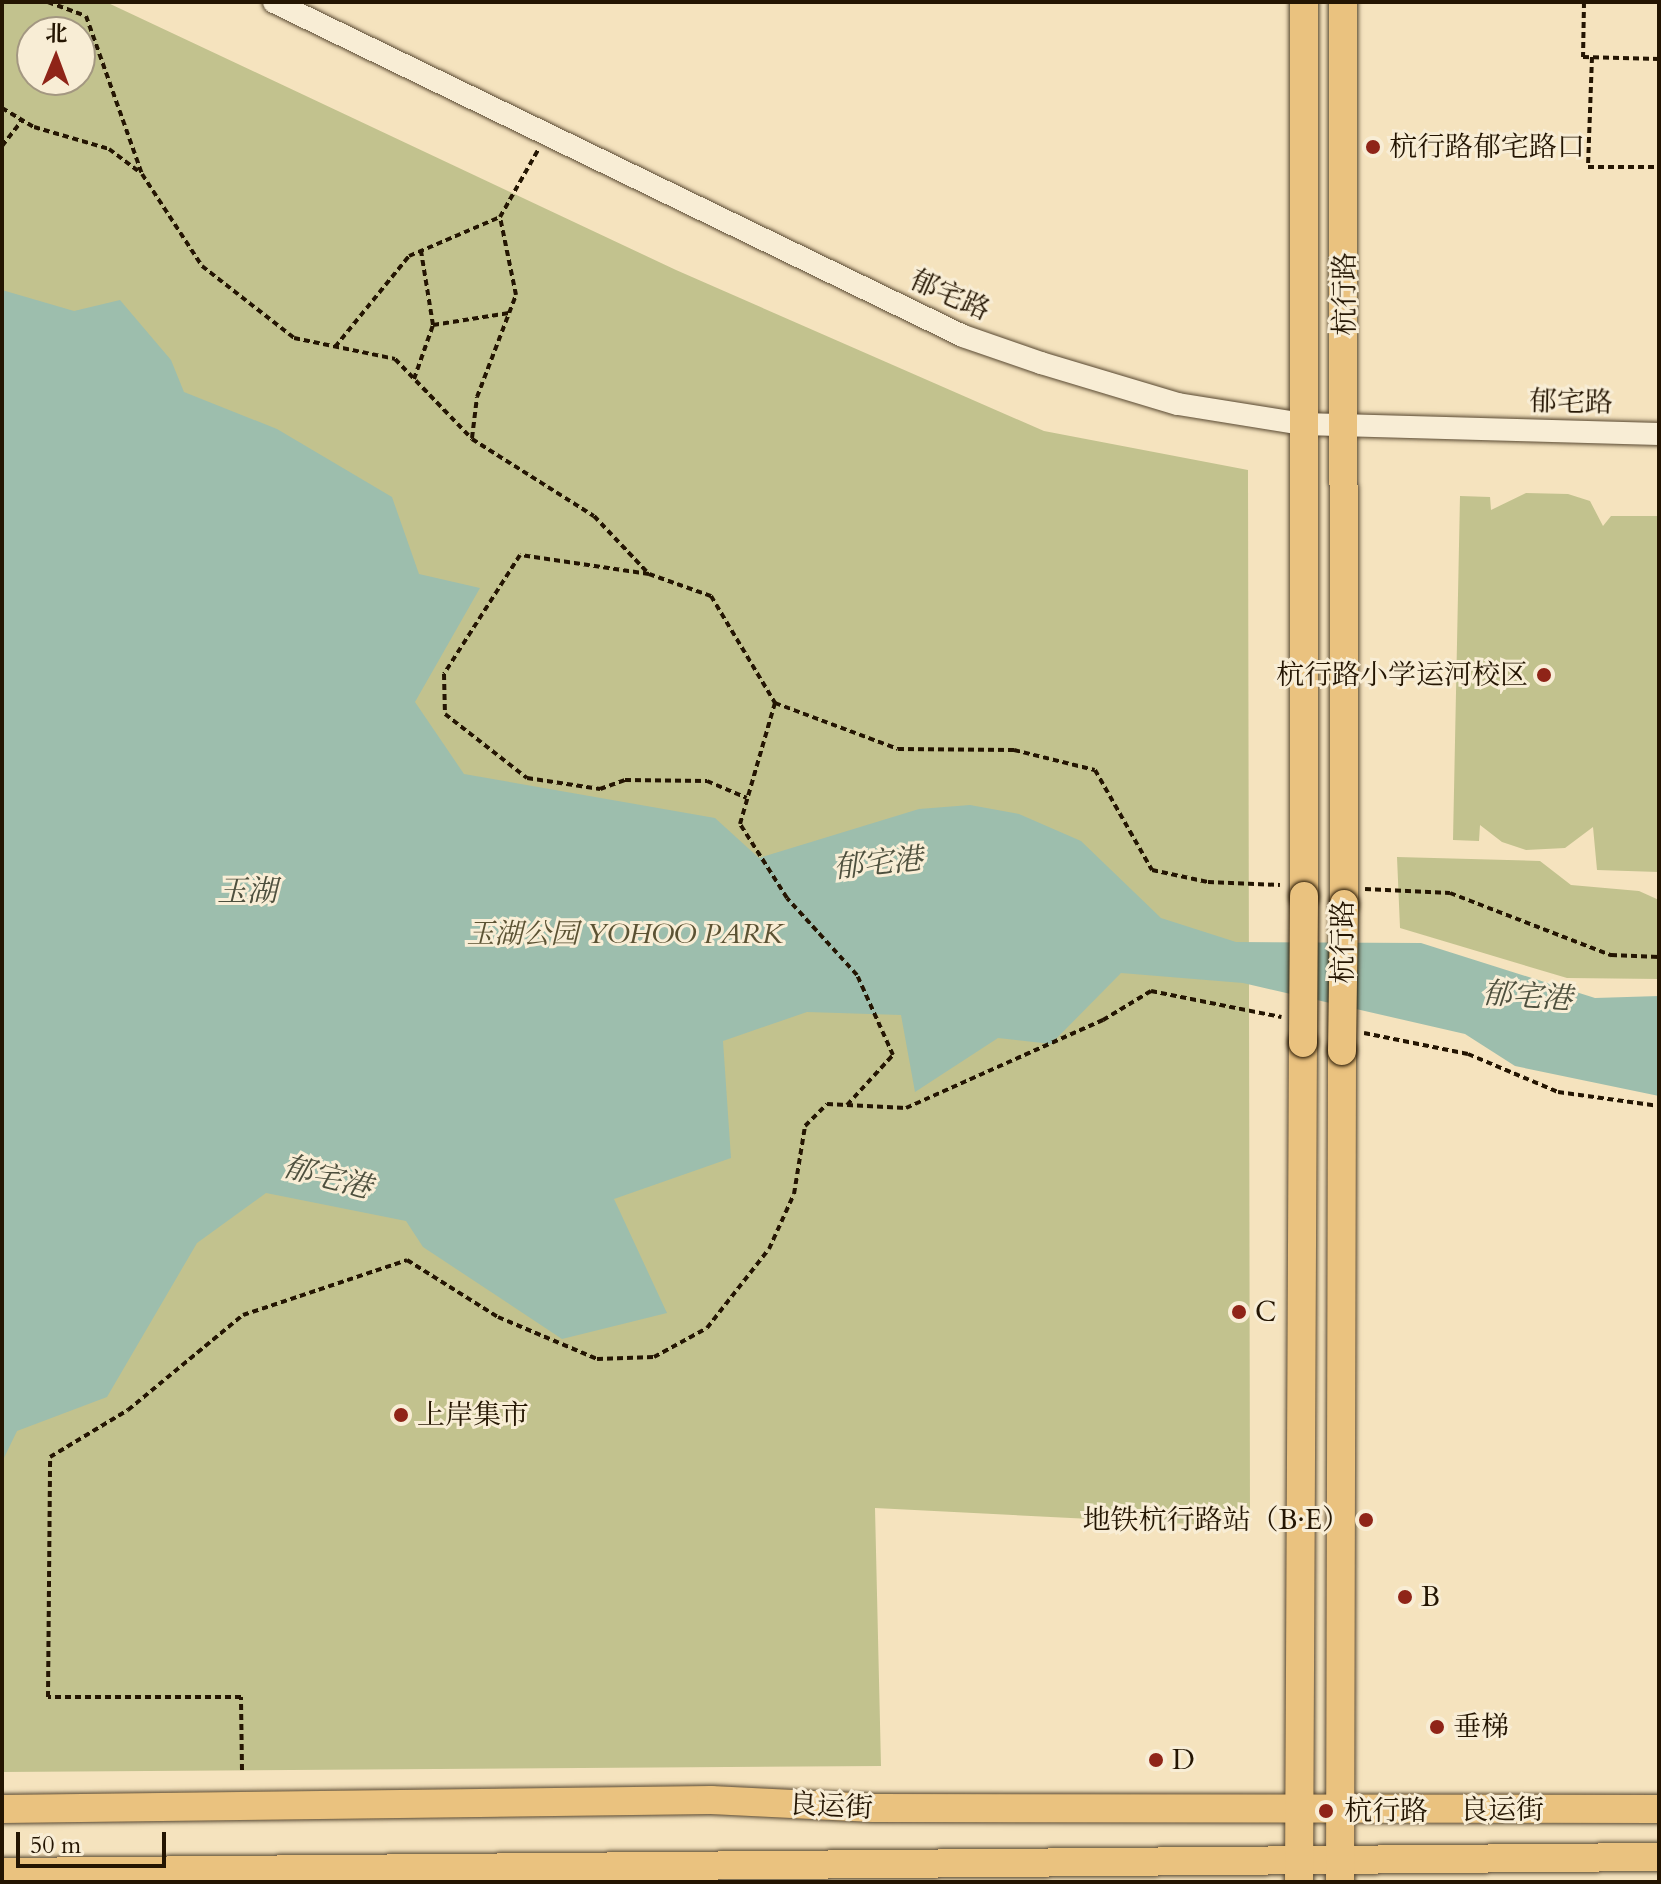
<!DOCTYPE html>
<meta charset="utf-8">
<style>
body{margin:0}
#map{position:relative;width:1661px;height:1884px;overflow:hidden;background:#f5e3be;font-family:Cardo,"Noto Serif SC",serif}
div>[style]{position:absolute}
.green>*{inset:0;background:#c2c28e}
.water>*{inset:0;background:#9dbead}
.path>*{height:4px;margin-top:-2px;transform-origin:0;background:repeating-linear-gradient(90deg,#241502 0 6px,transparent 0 10px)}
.roads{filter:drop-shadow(0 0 2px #584831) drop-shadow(0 0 2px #584831)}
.minor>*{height:22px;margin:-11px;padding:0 11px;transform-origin:11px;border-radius:11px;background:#f8edd5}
.major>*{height:28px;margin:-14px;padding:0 14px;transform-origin:14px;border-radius:14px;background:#eac27f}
.bridges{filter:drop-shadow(0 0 2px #241502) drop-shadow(0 0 2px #241502)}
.major-bridge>*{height:28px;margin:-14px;padding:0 14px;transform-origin:14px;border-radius:14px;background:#eac27f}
.dots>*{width:22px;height:22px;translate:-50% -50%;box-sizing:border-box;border:4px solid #f8edd5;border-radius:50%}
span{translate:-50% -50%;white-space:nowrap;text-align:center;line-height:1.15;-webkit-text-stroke:6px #f8edd5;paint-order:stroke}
.poi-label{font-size:28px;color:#241502}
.left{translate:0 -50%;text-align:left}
.right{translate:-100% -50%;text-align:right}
.street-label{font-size:28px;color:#241502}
.park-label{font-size:28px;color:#5b5233;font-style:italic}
.water-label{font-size:30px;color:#4e503e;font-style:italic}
.frame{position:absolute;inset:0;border:4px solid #241502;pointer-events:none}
.north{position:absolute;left:16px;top:16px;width:80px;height:80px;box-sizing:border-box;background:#f8edd5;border:2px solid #a39781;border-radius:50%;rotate:1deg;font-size:22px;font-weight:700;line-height:32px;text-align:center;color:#241502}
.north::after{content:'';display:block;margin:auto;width:28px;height:36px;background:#8f2418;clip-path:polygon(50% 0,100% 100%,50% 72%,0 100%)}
.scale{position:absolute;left:16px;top:1832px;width:150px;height:36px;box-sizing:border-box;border:4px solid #241502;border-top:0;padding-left:10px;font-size:24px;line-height:28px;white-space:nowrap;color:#241502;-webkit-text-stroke:6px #f8edd5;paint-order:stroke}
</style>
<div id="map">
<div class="green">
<div style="clip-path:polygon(evenodd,2px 2px,106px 2px,676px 270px,1044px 431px,1248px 470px,1250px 1527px,875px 1508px,881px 1766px,2px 1772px,2px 2px,32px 32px,80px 32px,80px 80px,32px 80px,32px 32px)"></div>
<div style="clip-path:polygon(1526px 493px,1568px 494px,1590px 501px,1603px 526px,1611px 516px,1659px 516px,1659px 872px,1597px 870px,1593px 827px,1565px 848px,1526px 850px,1502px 842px,1480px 825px,1479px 841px,1453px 840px,1460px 496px,1490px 497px,1491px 510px)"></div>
<div style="clip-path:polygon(1397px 857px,1540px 861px,1571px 885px,1639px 891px,1659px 900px,1659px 979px,1567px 978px,1400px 928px)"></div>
</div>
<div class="water">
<div style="clip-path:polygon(2px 290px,74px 311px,120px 300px,171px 360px,184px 392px,277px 429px,392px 497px,419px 574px,480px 588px,415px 702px,464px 774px,715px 818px,759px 858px,919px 809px,970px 805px,1019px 814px,1081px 841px,1161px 918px,1236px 942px,1421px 943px,1595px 998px,1659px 996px,1659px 1096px,1515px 1066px,1465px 1034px,1243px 983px,1121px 973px,1051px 1044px,998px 1038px,915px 1092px,901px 1015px,807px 1012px,723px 1041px,731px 1158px,614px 1199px,667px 1313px,562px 1339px,423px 1247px,406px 1221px,266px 1193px,197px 1243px,107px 1397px,17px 1431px,2px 1462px)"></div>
</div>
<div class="path">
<div style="left:48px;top:2px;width:40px;rotate:20.2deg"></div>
<div style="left:86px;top:16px;width:168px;rotate:70.5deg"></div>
<div style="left:142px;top:174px;width:110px;rotate:56.9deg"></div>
<div style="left:202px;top:266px;width:117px;rotate:38deg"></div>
<div style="left:294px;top:338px;width:103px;rotate:11.7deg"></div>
<div style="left:395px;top:359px;width:111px;rotate:46.1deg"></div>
<div style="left:472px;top:439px;width:144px;rotate:32.3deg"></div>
<div style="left:594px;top:516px;width:80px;rotate:46.5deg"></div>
<div style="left:649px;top:574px;width:66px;rotate:19.5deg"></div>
<div style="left:711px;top:596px;width:125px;rotate:59.1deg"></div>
<div style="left:1584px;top:2px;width:55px;rotate:91deg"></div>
<div style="left:1583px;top:57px;width:76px;rotate:1.5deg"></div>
<div style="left:1592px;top:57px;width:110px;rotate:92.1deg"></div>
<div style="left:1588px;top:167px;width:71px"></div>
<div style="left:2px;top:108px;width:37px;rotate:31deg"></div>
<div style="left:34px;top:127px;width:78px;rotate:16.3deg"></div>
<div style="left:109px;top:149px;width:38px;rotate:37deg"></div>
<div style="left:2px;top:146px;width:33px;rotate:-52deg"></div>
<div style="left:433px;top:325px;width:77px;rotate:-9deg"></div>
<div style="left:335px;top:347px;width:117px;rotate:-50.9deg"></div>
<div style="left:409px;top:256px;width:99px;rotate:-23.2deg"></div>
<div style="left:500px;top:217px;width:77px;rotate:-60.4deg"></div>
<div style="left:414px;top:379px;width:57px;rotate:-70.6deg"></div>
<div style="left:433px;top:325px;width:75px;rotate:-99.2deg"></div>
<div style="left:472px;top:438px;width:41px;rotate:-83deg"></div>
<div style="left:477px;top:397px;width:109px;rotate:-69.1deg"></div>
<div style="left:516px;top:295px;width:80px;rotate:-101.6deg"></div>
<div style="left:649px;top:574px;width:130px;rotate:-171.6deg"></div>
<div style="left:520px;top:555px;width:141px;rotate:122.6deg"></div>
<div style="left:444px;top:674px;width:40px;rotate:88.6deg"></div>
<div style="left:445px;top:714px;width:104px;rotate:38deg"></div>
<div style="left:527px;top:778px;width:74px;rotate:8.6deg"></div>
<div style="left:600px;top:789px;width:27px;rotate:-20deg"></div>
<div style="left:625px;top:780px;width:82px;rotate:0.7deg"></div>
<div style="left:707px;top:781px;width:43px;rotate:23deg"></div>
<div style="left:1365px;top:889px;width:85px;rotate:2.7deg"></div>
<div style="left:1450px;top:893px;width:173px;rotate:21.1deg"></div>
<div style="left:1611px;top:955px;width:48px;rotate:2.4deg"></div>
<div style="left:1364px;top:1033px;width:106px;rotate:11.4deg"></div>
<div style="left:1468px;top:1054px;width:98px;rotate:22.9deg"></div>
<div style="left:1558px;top:1092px;width:102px;rotate:7.9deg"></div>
<div style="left:847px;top:1105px;width:68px;rotate:-47.4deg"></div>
<div style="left:893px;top:1055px;width:88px;rotate:-114.2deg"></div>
<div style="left:857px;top:975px;width:104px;rotate:-132.3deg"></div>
<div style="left:787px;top:898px;width:88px;rotate:-122.4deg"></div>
<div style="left:740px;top:824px;width:126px;rotate:-73.9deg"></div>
<div style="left:775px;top:703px;width:131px;rotate:20.5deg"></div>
<div style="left:898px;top:749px;width:116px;rotate:0.5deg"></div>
<div style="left:1014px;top:750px;width:83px;rotate:13.9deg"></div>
<div style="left:1095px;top:770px;width:115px;rotate:60.3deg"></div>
<div style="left:1152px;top:870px;width:57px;rotate:12.1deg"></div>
<div style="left:1208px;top:882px;width:72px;rotate:2.4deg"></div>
<div style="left:242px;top:1770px;width:73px;rotate:-90.8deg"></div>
<div style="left:241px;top:1697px;width:193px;rotate:180deg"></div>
<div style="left:48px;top:1697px;width:240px;rotate:-89.5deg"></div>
<div style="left:50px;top:1457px;width:91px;rotate:-31.1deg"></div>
<div style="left:128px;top:1410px;width:149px;rotate:-39.6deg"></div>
<div style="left:243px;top:1315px;width:173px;rotate:-18.5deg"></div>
<div style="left:407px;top:1260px;width:107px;rotate:32.1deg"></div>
<div style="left:498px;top:1317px;width:108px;rotate:23deg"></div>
<div style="left:597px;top:1359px;width:57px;rotate:-2deg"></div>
<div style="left:654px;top:1357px;width:60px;rotate:-28.7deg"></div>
<div style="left:707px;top:1328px;width:100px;rotate:-51.9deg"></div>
<div style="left:769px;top:1249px;width:60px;rotate:-65.6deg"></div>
<div style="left:794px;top:1194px;width:69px;rotate:-80.8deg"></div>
<div style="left:805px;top:1126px;width:31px;rotate:-45deg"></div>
<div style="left:827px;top:1104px;width:79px;rotate:2.9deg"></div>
<div style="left:906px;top:1108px;width:216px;rotate:-24.1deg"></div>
<div style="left:1103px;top:1020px;width:56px;rotate:-31.1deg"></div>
<div style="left:1151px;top:991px;width:133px;rotate:11.3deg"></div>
</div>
<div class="roads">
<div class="minor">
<div style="left:274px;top:2px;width:766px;rotate:25.86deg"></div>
<div style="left:963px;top:336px;width:83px;rotate:19.1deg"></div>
<div style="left:1041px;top:363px;width:143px;rotate:16.7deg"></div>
<div style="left:1178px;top:404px;width:127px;rotate:9.1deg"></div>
<div style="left:1303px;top:424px;width:356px;rotate:1.6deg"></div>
</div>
<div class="major">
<div style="left:1304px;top:2px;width:894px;rotate:90deg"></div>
<div style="left:1343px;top:2px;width:902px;rotate:89.94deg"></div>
<div style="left:2px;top:1809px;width:709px;rotate:-0.73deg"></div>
<div style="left:711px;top:1800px;width:163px;rotate:2.8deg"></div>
<div style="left:874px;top:1808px;width:785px;rotate:0.07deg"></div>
<div style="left:2px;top:1872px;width:1657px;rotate:-0.52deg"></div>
<div style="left:1299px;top:1882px;width:839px;rotate:-89.73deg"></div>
<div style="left:1340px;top:1882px;width:831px;rotate:-89.86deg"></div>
</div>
</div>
<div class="bridges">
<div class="major-bridge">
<div style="left:1303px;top:1043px;width:147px;rotate:-89.6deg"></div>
<div style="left:1342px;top:1051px;width:147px;rotate:-89.2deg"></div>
</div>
</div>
<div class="dots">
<div style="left:1373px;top:147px;background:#8f2418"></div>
<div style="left:1544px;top:675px;background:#8f2418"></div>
<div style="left:1239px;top:1312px;background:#8f2418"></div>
<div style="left:401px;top:1415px;background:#8f2418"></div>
<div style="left:1366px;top:1520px;background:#8f2418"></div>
<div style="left:1405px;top:1597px;background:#8f2418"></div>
<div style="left:1437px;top:1727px;background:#8f2418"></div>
<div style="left:1156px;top:1760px;background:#8f2418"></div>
<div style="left:1326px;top:1811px;background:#8f2418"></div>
</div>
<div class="poi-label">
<span class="left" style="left:1389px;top:147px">杭行路郁宅路口</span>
<span class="right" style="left:1528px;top:675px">杭行路小学运河校区</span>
<span class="left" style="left:1255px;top:1312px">C</span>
<span class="left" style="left:417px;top:1415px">上岸集市</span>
<span class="right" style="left:1350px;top:1520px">地铁杭行路站（B·E）</span>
<span class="left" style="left:1421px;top:1597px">B</span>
<span class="left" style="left:1453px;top:1727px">垂梯</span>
<span class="left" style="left:1172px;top:1760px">D</span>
<span class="left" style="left:1344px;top:1811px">杭行路</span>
</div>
<div class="street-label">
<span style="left:1345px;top:294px;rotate:-90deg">杭行路</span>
<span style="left:950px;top:295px;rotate:24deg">郁宅路</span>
<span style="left:1571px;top:402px;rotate:1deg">郁宅路</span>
<span style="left:1343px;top:942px;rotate:-90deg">杭行路</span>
<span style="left:831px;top:1806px;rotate:3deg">良运街</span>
<span style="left:1502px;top:1810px">良运街</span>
</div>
<div class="park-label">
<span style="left:625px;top:934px">玉湖公园 YOHOO PARK</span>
</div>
<div class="water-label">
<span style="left:878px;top:864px;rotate:-6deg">郁宅港</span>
<span style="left:247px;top:892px">玉湖</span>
<span style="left:1527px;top:997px;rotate:4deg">郁宅港</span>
<span style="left:327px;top:1178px;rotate:15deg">郁宅港</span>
</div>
<div class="frame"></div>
<div class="north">北</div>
<div class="scale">50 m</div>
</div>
